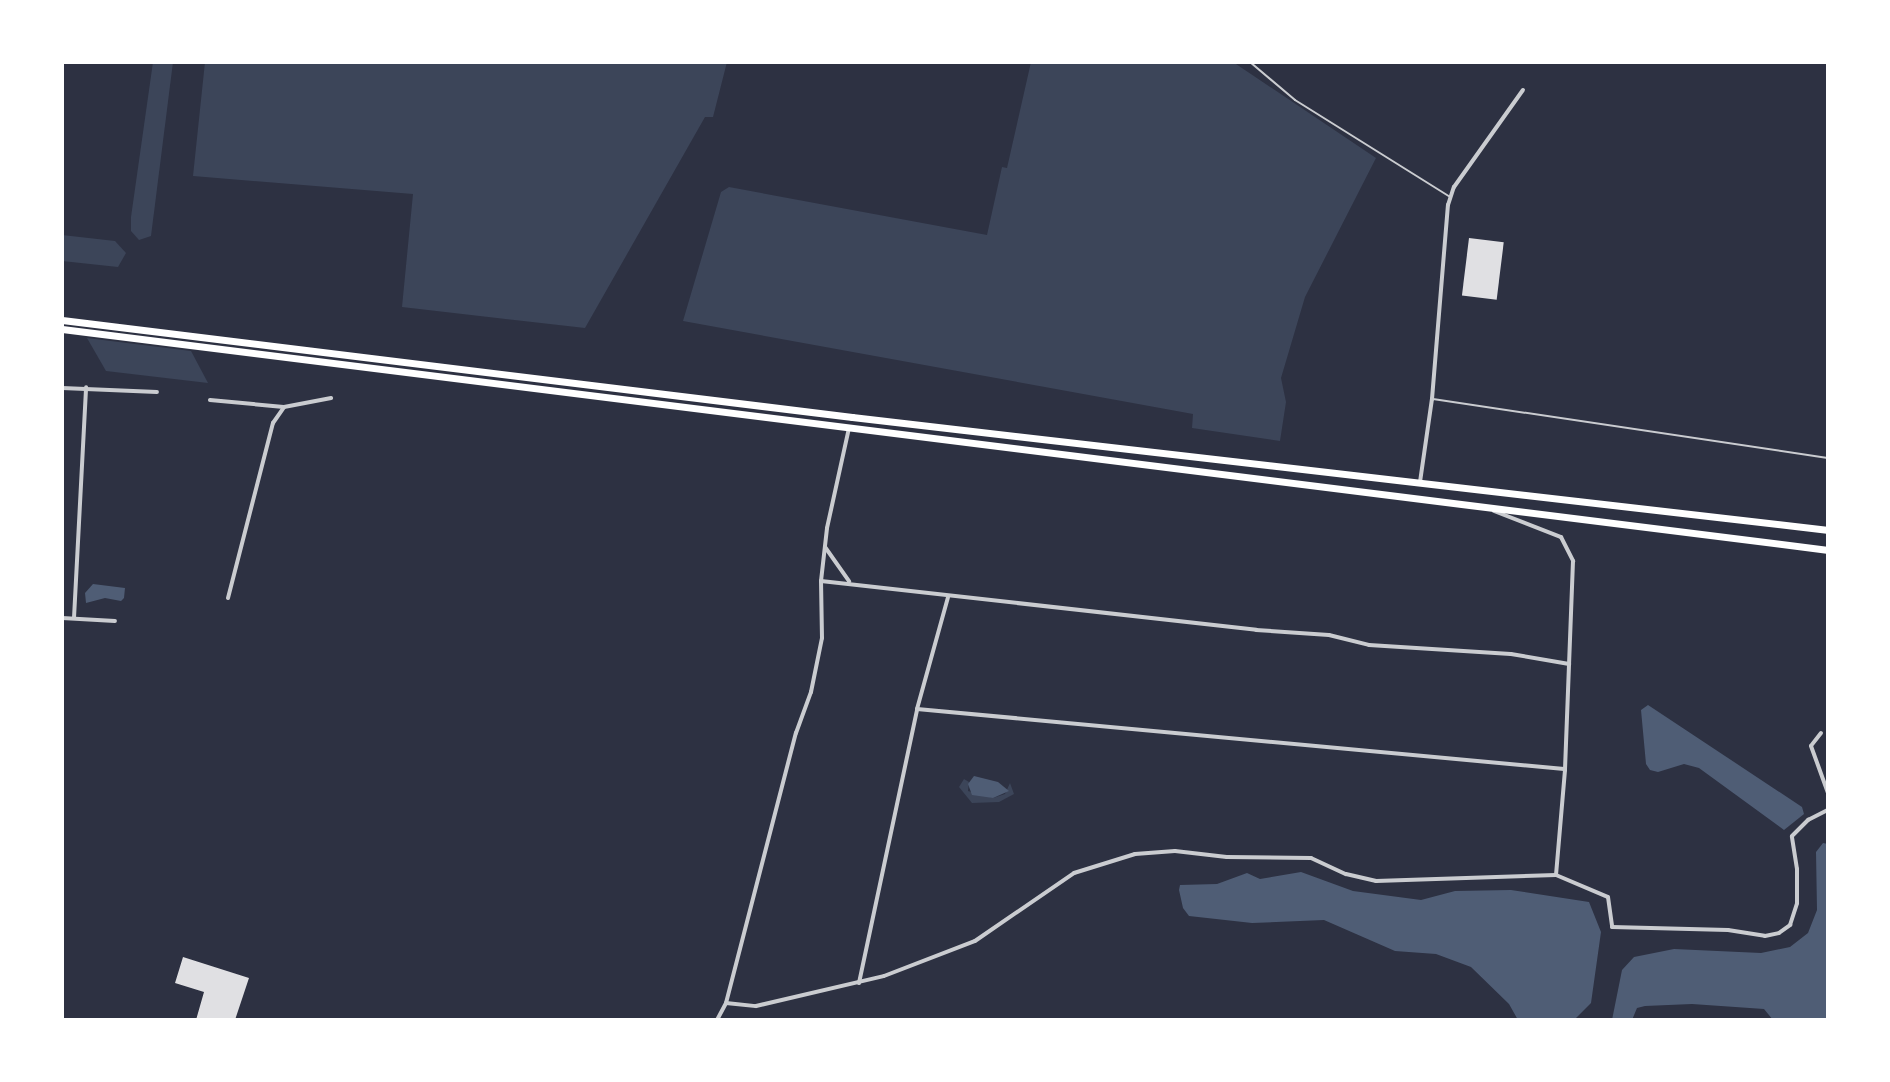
<!DOCTYPE html>
<style>
body{margin:0}
#map{position:relative;width:1890px;height:1082px;overflow:hidden;background:#2d3142;font-family:Roboto,sans-serif}
div>[style]{position:absolute}
.green>*{inset:0;background:#3c4559}
.water>*{inset:0;background:#4f5d75}
.building>*{inset:0;background:#e0e0e3;transform-origin:0 0}
.service>*{height:2px;margin:-1px;padding:0 1px;transform-origin:1px;border-radius:1px;background:#caccd0}
.minor>*{height:4px;margin:-2px;padding:0 2px;transform-origin:2px;border-radius:2px;background:#caccd0}
.trunk>*{height:7px;margin:-3.5px;padding:0 3.5px;transform-origin:3.5px;border-radius:3.5px;background:#fff}
span{translate:-50% -50%;white-space:nowrap;text-align:center;line-height:1.15;-webkit-text-stroke:6px #fff;paint-order:stroke}
.frame{position:absolute;inset:0;border:64px solid #fff;pointer-events:none}
</style>
<div id="map">
<div class="green">
<div style="clip-path:polygon(153px 62px,173px 62px,151px 236px,139px 240px,131px 231px,131px 217px)"></div>
<div style="clip-path:polygon(205px 62px,727px 62px,713px 117px,705px 117px,585px 328px,402px 307px,413px 194px,193px 176px)"></div>
<div style="clip-path:polygon(1031px 62px,1233px 62px,1376px 158px,1305px 297px,1281px 378px,1286px 402px,1280px 441px,1192px 428px,1193px 414px,683px 321px,721px 192px,729px 187px,987px 235px,1002px 167px,1007px 168px)"></div>
<div style="clip-path:polygon(62px 235px,115px 241px,126px 253px,118px 267px,62px 261px)"></div>
<div style="clip-path:polygon(87px 338px,191px 351px,208px 383px,106px 371px)"></div>
<div style="clip-path:polygon(964px 779px,969px 782px,968px 791px,993px 798px,1005px 794px,1010px 783px,1014px 794px,999px 802px,972px 803px,959px 787px)"></div>
</div>
<div class="water">
<div style="clip-path:polygon(93px 584px,125px 588px,124px 598px,121px 601px,105px 598px,86px 603px,85px 593px)"></div>
<div style="clip-path:polygon(1648px 705px,1802px 807px,1804px 814px,1784px 830px,1699px 768px,1684px 764px,1658px 772px,1650px 770px,1646px 764px,1641px 710px)"></div>
<div style="clip-path:polygon(974px 776px,998px 782px,1009px 791px,993px 798px,972px 795px,968px 784px)"></div>
<div style="clip-path:polygon(1823px 843px,1828px 844px,1828px 1020px,1773px 1020px,1764px 1009px,1692px 1004px,1645px 1006px,1637px 1008px,1632px 1020px,1612px 1020px,1622px 970px,1634px 957px,1674px 949px,1761px 953px,1790px 947px,1808px 933px,1817px 910px,1816px 852px)"></div>
<div style="clip-path:polygon(1301px 872px,1353px 891px,1421px 900px,1455px 891px,1511px 890px,1589px 902px,1601px 932px,1591px 1003px,1574px 1020px,1518px 1020px,1509px 1004px,1471px 967px,1436px 954px,1395px 951px,1324px 920px,1252px 923px,1189px 916px,1183px 908px,1179px 890px,1180px 885px,1217px 884px,1247px 873px,1260px 879px)"></div>
</div>
<div class="building">
<div style="left:1469px;top:238px;width:35px;height:58px;rotate:7deg"></div>
<div style="clip-path:polygon(183px 957px,249px 978px,235px 1020px,196px 1020px,204px 992px,175px 983px)"></div>
</div>
<div class="service">
<div style="left:1250px;top:62px;width:59px;rotate:40.2deg"></div>
<div style="left:1295px;top:100px;width:183px;rotate:32deg"></div>
<div style="left:1433px;top:399px;width:399px;rotate:8.5deg"></div>
</div>
<div class="minor">
<div style="left:62px;top:388px;width:95px;rotate:2.4deg"></div>
<div style="left:210px;top:400px;width:74px;rotate:5.4deg"></div>
<div style="left:284px;top:407px;width:48px;rotate:-10.8deg"></div>
<div style="left:1420px;top:482px;width:84px;rotate:-81.8deg"></div>
<div style="left:1432px;top:399px;width:195px;rotate:-85.3deg"></div>
<div style="left:1448px;top:205px;width:19px;rotate:-72deg"></div>
<div style="left:1454px;top:187px;width:119px;rotate:-54.6deg"></div>
<div style="left:1494px;top:511px;width:72px;rotate:21.2deg"></div>
<div style="left:1561px;top:537px;width:27px;rotate:63deg"></div>
<div style="left:1573px;top:561px;width:209px;rotate:92.2deg"></div>
<div style="left:1565px;top:770px;width:105px;rotate:94.9deg"></div>
<div style="left:1556px;top:875px;width:56px;rotate:22.9deg"></div>
<div style="left:1608px;top:897px;width:30px;rotate:82deg"></div>
<div style="left:1612px;top:927px;width:116px;rotate:1.5deg"></div>
<div style="left:1728px;top:930px;width:37px;rotate:9deg"></div>
<div style="left:1765px;top:936px;width:14px;rotate:-12deg"></div>
<div style="left:1779px;top:933px;width:14px;rotate:-36deg"></div>
<div style="left:1790px;top:925px;width:23px;rotate:-72deg"></div>
<div style="left:1797px;top:903px;width:34px;rotate:-90deg"></div>
<div style="left:1797px;top:869px;width:33px;rotate:-99deg"></div>
<div style="left:1792px;top:836px;width:23px;rotate:-45deg"></div>
<div style="left:1808px;top:820px;width:22px;rotate:-27deg"></div>
<div style="left:825px;top:547px;width:42px;rotate:54.8deg"></div>
<div style="left:821px;top:581px;width:438px;rotate:6.4deg"></div>
<div style="left:1256px;top:630px;width:73px;rotate:3.9deg"></div>
<div style="left:1329px;top:635px;width:41px;rotate:14deg"></div>
<div style="left:1369px;top:645px;width:142px;rotate:3.6deg"></div>
<div style="left:1511px;top:654px;width:59px;rotate:9.8deg"></div>
<div style="left:228px;top:598px;width:181px;rotate:-75.6deg"></div>
<div style="left:273px;top:423px;width:19px;rotate:-55deg"></div>
<div style="left:62px;top:618px;width:53px;rotate:3.2deg"></div>
<div style="left:74px;top:618px;width:231px;rotate:-87deg"></div>
<div style="left:917px;top:709px;width:650px;rotate:5.3deg"></div>
<div style="left:1821px;top:733px;width:16px;rotate:128deg"></div>
<div style="left:1811px;top:746px;width:50px;rotate:70.1deg"></div>
<div style="left:859px;top:983px;width:280px;rotate:-78deg"></div>
<div style="left:917px;top:709px;width:116px;rotate:-74.5deg"></div>
<div style="left:726px;top:1003px;width:30px;rotate:6deg"></div>
<div style="left:756px;top:1006px;width:131px;rotate:-13.2deg"></div>
<div style="left:884px;top:976px;width:97px;rotate:-21deg"></div>
<div style="left:975px;top:941px;width:120px;rotate:-34.5deg"></div>
<div style="left:1074px;top:873px;width:64px;rotate:-17.3deg"></div>
<div style="left:1135px;top:854px;width:40px;rotate:-4.3deg"></div>
<div style="left:1175px;top:851px;width:52px;rotate:6.6deg"></div>
<div style="left:1227px;top:857px;width:84px;rotate:0.7deg"></div>
<div style="left:1311px;top:858px;width:38px;rotate:25deg"></div>
<div style="left:1346px;top:874px;width:31px;rotate:13deg"></div>
<div style="left:1376px;top:881px;width:180px;rotate:-1.9deg"></div>
<div style="left:717px;top:1020px;width:19px;rotate:-62deg"></div>
<div style="left:726px;top:1003px;width:279px;rotate:-75.5deg"></div>
<div style="left:796px;top:733px;width:44px;rotate:-69.9deg"></div>
<div style="left:811px;top:692px;width:55px;rotate:-78.5deg"></div>
<div style="left:822px;top:638px;width:57px;rotate:-91deg"></div>
<div style="left:821px;top:581px;width:53px;rotate:-83.5deg"></div>
<div style="left:827px;top:528px;width:102px;rotate:-77.6deg"></div>
</div>
<div class="trunk">
<div style="left:62px;top:320px;width:796px;rotate:7deg"></div>
<div style="left:852px;top:417px;width:983px;rotate:6.6deg"></div>
<div style="left:62px;top:329px;width:1780px;rotate:7.13deg"></div>
</div>
<div class="frame"></div>
</div>
